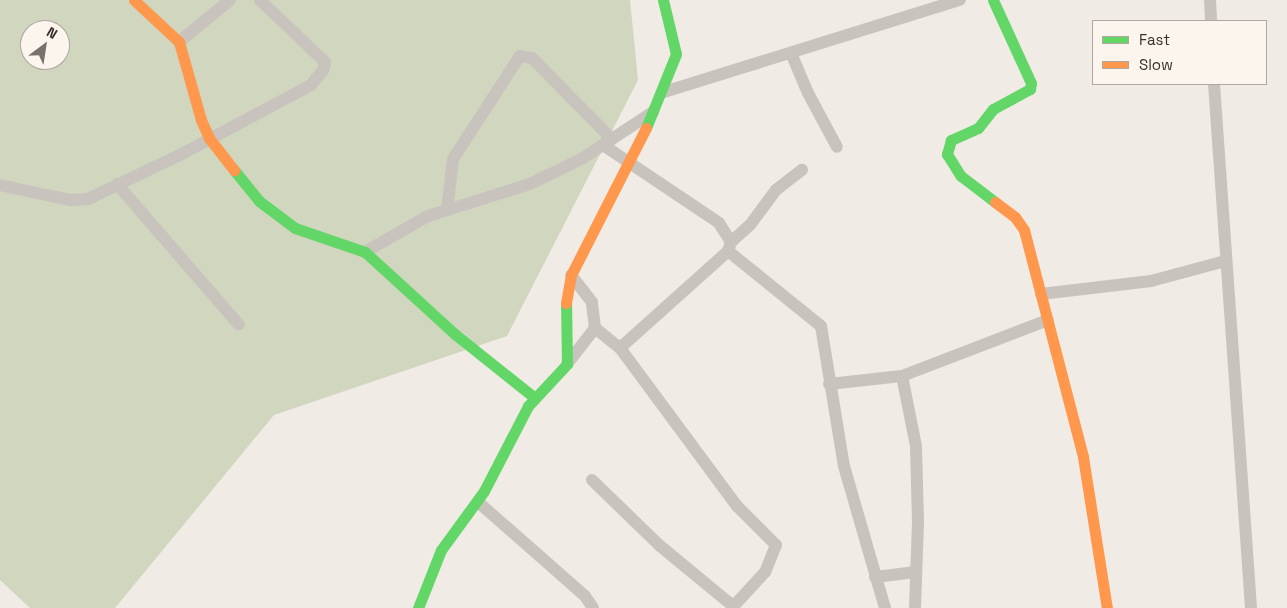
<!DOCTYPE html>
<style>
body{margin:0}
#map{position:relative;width:1287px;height:608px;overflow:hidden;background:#f0ebe5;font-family:"Space Grotesk",sans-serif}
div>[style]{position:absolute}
.green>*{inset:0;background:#d1d6bf}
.street>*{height:12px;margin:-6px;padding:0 6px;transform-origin:6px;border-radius:6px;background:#c9c3be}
.fast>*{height:11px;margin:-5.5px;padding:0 5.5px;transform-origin:5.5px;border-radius:5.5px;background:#63d668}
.slow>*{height:11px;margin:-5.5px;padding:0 5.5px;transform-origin:5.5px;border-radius:5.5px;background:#ff974d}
span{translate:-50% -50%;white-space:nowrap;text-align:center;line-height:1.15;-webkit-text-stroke:4px #fbf5ee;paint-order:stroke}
.legend{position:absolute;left:1092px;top:20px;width:175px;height:65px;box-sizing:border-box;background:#fbf5ee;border:1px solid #aea6a0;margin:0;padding:6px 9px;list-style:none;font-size:15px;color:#3b302b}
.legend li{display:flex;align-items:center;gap:10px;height:25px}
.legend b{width:25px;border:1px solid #aea6a0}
.north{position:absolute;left:20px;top:20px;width:50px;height:50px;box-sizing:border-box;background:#fbf5ee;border:1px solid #aea6a0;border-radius:50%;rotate:31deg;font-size:14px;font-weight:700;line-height:20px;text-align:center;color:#3b302b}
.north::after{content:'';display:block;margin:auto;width:18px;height:22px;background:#7a716c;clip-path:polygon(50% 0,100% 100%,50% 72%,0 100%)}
</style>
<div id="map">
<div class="green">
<div style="clip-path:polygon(evenodd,0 0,630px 0,638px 80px,507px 336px,274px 415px,115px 608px,30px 608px,0 580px,0 0,30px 30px,60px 30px,60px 60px,30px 60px,30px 30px)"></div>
</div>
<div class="street">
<div style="left:1210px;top:0;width:21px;rotate:87deg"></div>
<div style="left:179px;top:42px;width:66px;rotate:-39.5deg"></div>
<div style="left:791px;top:53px;width:43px;rotate:67deg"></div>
<div style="left:808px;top:93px;width:61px;rotate:61.8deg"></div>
<div style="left:1214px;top:84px;width:525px;rotate:85.96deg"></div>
<div style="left:664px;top:92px;width:310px;rotate:-17.3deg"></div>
<div style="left:603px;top:145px;width:140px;rotate:33.9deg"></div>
<div style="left:719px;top:223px;width:22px;rotate:58deg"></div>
<div style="left:731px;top:242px;width:9px;rotate:108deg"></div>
<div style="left:728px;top:251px;width:119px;rotate:38.9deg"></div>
<div style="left:821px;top:326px;width:142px;rotate:80.7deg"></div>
<div style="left:844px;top:466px;width:148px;rotate:73.9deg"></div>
<div style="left:117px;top:184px;width:186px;rotate:49.1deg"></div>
<div style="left:0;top:185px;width:72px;rotate:12.1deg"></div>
<div style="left:70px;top:200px;width:18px;rotate:-3deg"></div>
<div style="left:88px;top:199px;width:102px;rotate:-25.6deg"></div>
<div style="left:180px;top:155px;width:149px;rotate:-28.1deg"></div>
<div style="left:311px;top:85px;width:19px;rotate:-51deg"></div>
<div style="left:323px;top:70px;width:8px;rotate:-76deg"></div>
<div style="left:325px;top:62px;width:90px;rotate:-136.4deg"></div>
<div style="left:447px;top:210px;width:51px;rotate:-83.3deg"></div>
<div style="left:453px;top:159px;width:123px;rotate:-57deg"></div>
<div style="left:520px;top:56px;width:12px;rotate:9deg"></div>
<div style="left:532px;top:58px;width:114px;rotate:45.4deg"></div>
<div style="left:731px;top:242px;width:25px;rotate:-42deg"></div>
<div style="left:750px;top:225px;width:44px;rotate:-53.4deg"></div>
<div style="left:776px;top:190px;width:33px;rotate:-38deg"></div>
<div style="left:365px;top:252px;width:73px;rotate:-29.7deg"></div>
<div style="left:428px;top:216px;width:107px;rotate:-17.4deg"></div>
<div style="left:530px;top:184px;width:59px;rotate:-26.1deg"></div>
<div style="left:583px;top:158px;width:84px;rotate:-33.3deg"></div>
<div style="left:1041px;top:294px;width:111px;rotate:-6.7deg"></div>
<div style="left:1151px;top:281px;width:77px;rotate:-15.1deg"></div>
<div style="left:595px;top:328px;width:32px;rotate:39deg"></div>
<div style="left:620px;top:348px;width:197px;rotate:53.5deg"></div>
<div style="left:737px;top:506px;width:55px;rotate:45deg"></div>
<div style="left:776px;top:545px;width:29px;rotate:112deg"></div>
<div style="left:765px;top:572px;width:49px;rotate:132.5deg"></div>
<div style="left:620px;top:348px;width:145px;rotate:-41.9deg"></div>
<div style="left:567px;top:364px;width:46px;rotate:-52.1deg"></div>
<div style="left:595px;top:328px;width:26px;rotate:-97deg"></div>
<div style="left:592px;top:302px;width:34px;rotate:-128deg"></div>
<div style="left:902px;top:376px;width:71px;rotate:78.7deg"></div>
<div style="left:916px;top:446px;width:76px;rotate:88.5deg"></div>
<div style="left:918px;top:522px;width:86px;rotate:92deg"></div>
<div style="left:829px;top:384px;width:73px;rotate:-6.3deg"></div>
<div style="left:902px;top:376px;width:156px;rotate:-21deg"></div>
<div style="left:592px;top:480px;width:93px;rotate:44.1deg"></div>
<div style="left:659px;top:545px;width:96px;rotate:39.5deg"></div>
<div style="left:478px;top:502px;width:142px;rotate:41.3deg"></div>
<div style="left:585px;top:596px;width:14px;rotate:56deg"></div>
<div style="left:875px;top:577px;width:41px;rotate:-7deg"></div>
</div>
<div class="fast">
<div style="left:993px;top:0;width:91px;rotate:65.4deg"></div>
<div style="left:1031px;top:83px;width:6px;rotate:99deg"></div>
<div style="left:1030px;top:89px;width:42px;rotate:151.6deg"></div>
<div style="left:993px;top:109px;width:24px;rotate:128deg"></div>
<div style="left:978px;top:128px;width:30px;rotate:156deg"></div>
<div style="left:951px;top:140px;width:15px;rotate:106deg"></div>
<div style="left:947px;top:154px;width:26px;rotate:58deg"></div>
<div style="left:961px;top:176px;width:43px;rotate:37.4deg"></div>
<div style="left:646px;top:128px;width:80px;rotate:-67.9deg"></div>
<div style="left:676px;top:54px;width:56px;rotate:-103.5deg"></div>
<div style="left:234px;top:170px;width:40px;rotate:51deg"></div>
<div style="left:259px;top:201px;width:45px;rotate:36.9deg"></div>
<div style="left:295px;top:228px;width:74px;rotate:18.9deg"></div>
<div style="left:365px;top:252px;width:123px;rotate:42.4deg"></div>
<div style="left:456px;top:335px;width:101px;rotate:38.6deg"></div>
<div style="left:418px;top:608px;width:62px;rotate:-68.4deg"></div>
<div style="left:441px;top:550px;width:73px;rotate:-53.9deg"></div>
<div style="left:484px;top:491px;width:96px;rotate:-62.6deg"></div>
<div style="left:528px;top:406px;width:57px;rotate:-47.1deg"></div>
<div style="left:567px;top:364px;width:61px;rotate:-90.9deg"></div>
</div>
<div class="slow">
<div style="left:134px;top:0;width:62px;rotate:43deg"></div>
<div style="left:179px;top:42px;width:81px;rotate:74.2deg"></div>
<div style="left:201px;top:120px;width:20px;rotate:66deg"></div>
<div style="left:209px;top:138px;width:41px;rotate:52deg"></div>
<div style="left:995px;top:202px;width:25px;rotate:37deg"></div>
<div style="left:1015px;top:217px;width:16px;rotate:55deg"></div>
<div style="left:1024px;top:230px;width:235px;rotate:75.4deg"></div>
<div style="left:1083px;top:457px;width:153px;rotate:81deg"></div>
<div style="left:566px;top:303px;width:28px;rotate:-80deg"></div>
<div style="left:571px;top:275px;width:165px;rotate:-63deg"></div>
</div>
<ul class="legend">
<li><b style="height:6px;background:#63d668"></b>Fast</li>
<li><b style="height:6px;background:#ff974d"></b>Slow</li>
</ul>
<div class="north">N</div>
</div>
